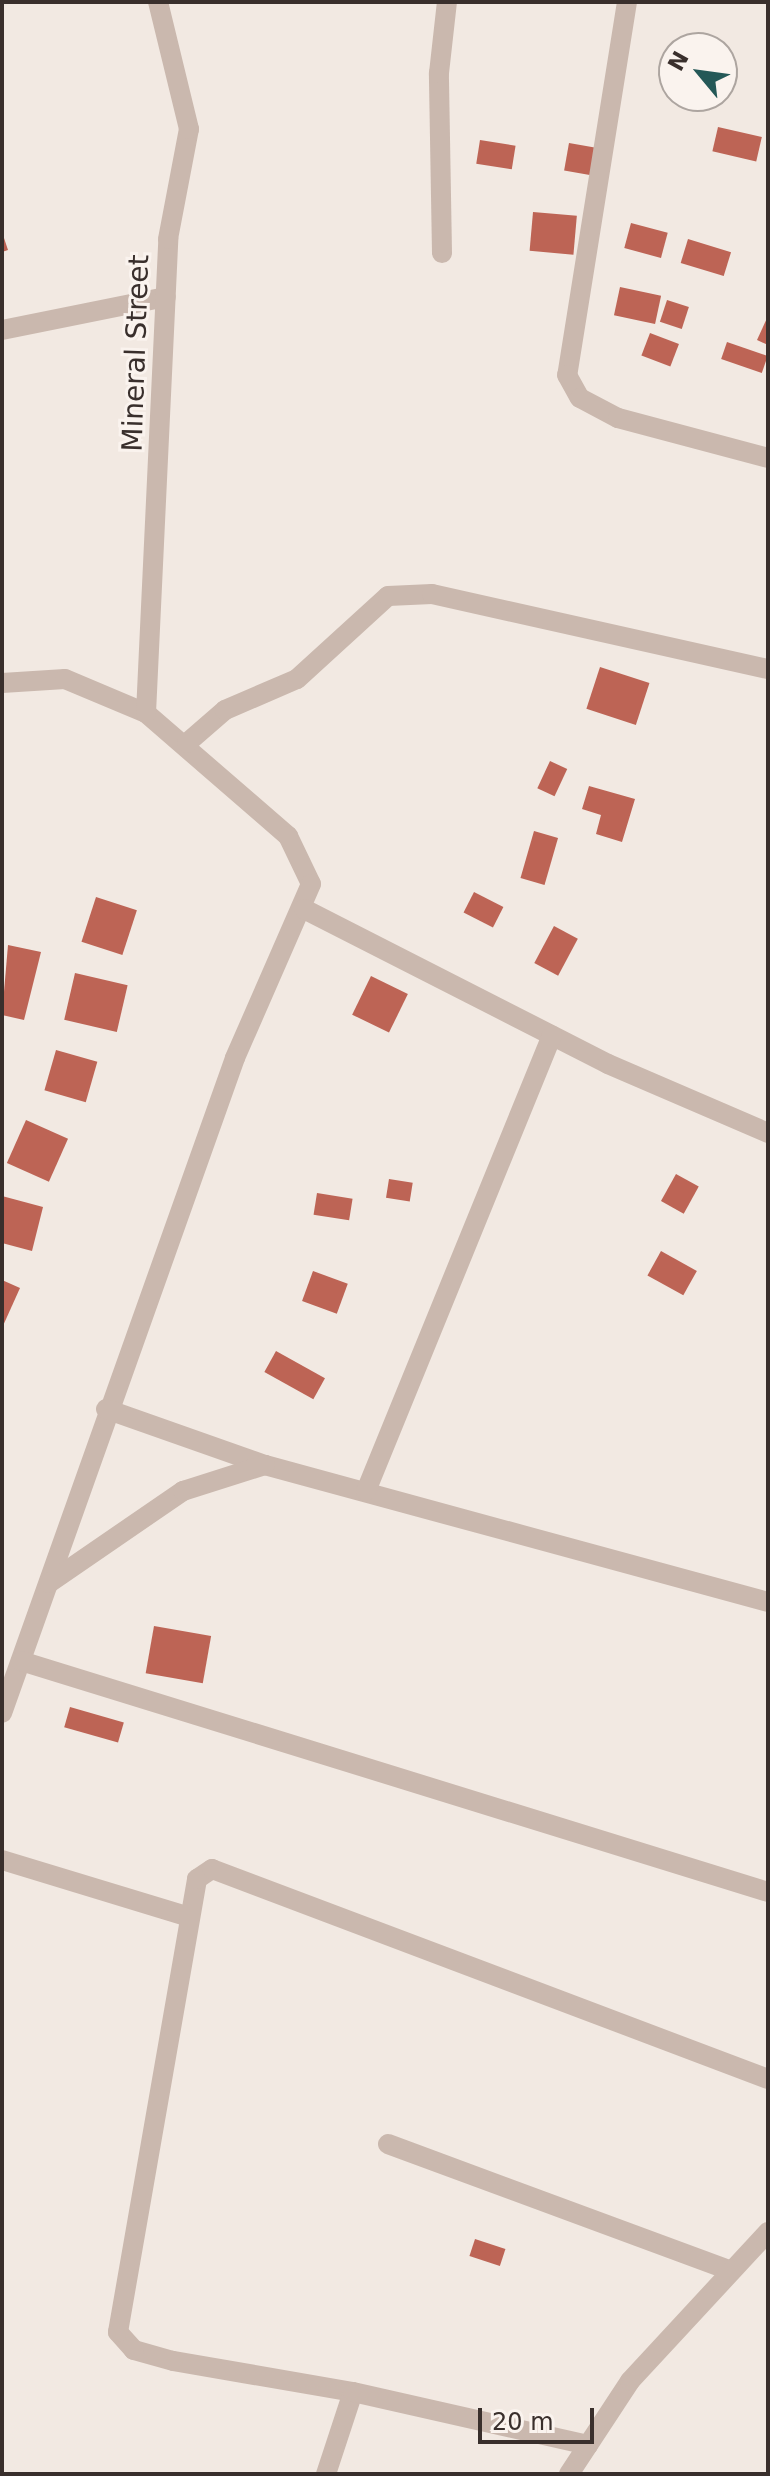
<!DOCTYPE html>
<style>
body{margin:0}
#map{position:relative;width:770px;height:2476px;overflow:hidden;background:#f2e9e2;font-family:"DejaVu Sans",sans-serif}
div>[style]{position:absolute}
.building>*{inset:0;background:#bd6455;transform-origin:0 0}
.street>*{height:20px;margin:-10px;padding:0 10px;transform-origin:10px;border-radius:10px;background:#cab8ae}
span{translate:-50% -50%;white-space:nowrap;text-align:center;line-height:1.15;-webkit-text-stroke:6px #faf3ee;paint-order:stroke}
.street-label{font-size:28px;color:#392f2c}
.frame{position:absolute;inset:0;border:4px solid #392f2c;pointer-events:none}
.north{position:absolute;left:658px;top:32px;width:80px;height:80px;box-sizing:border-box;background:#faf3ee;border:2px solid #ada5a0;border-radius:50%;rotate:299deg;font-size:22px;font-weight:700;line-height:32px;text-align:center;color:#392f2c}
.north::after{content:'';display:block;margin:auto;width:28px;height:36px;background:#245857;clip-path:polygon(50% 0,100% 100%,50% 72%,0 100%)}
.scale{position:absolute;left:478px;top:2408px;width:116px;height:36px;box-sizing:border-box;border:4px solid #392f2c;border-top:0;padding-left:10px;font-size:24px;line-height:28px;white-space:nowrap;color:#392f2c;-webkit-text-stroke:6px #faf3ee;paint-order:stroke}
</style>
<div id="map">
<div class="building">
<div style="left:718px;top:127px;width:45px;height:25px;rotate:13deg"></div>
<div style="left:480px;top:140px;width:36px;height:24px;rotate:9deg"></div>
<div style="left:569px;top:143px;width:39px;height:28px;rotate:10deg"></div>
<div style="left:533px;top:212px;width:44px;height:39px;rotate:5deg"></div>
<div style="left:631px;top:223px;width:38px;height:26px;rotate:15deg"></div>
<div style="clip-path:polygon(2px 232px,8px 250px,2px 252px)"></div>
<div style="left:688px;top:239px;width:45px;height:25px;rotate:17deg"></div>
<div style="left:620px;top:287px;width:42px;height:29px;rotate:12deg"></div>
<div style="left:667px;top:300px;width:23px;height:23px;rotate:18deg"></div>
<div style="clip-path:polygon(768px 316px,768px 345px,757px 340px)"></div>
<div style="left:650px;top:333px;width:31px;height:24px;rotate:21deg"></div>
<div style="left:727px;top:342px;width:43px;height:18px;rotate:19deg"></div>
<div style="left:600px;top:667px;width:52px;height:44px;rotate:18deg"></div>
<div style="left:550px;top:761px;width:19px;height:30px;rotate:25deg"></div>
<div style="clip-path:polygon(589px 786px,635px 799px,622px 842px,596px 834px,601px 815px,582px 809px)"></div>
<div style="left:534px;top:831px;width:25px;height:49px;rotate:16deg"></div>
<div style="left:474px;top:892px;width:33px;height:23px;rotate:27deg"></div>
<div style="left:96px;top:897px;width:43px;height:47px;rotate:18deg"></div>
<div style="left:554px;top:926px;width:27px;height:42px;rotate:28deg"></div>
<div style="clip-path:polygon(8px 945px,41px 952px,24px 1020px,2px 1015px)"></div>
<div style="left:75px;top:973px;width:54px;height:48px;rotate:13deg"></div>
<div style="left:371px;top:976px;width:41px;height:43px;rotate:26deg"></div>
<div style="left:56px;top:1050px;width:43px;height:42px;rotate:16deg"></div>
<div style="left:26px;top:1120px;width:46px;height:47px;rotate:24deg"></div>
<div style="left:676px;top:1174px;width:26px;height:31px;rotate:29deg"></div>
<div style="left:389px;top:1179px;width:24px;height:19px;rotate:9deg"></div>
<div style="left:317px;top:1193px;width:36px;height:22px;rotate:9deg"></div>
<div style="clip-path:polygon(2px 1196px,43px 1207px,32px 1251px,2px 1243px)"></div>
<div style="left:661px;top:1251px;width:41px;height:28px;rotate:29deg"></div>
<div style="left:313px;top:1271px;width:37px;height:32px;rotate:20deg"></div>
<div style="clip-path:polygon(2px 1280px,20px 1288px,2px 1328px)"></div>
<div style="left:276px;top:1351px;width:56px;height:24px;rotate:29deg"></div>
<div style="left:154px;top:1626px;width:58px;height:48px;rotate:10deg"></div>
<div style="left:70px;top:1707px;width:56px;height:21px;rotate:16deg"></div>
<div style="left:475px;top:2239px;width:32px;height:18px;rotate:18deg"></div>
</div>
<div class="street">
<div style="left:627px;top:2px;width:378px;rotate:99.1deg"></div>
<div style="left:567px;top:375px;width:26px;rotate:61deg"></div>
<div style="left:580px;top:398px;width:43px;rotate:27.8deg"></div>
<div style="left:618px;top:418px;width:155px;rotate:14.9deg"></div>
<div style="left:442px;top:253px;width:180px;rotate:-91deg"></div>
<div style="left:439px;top:73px;width:71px;rotate:-83.6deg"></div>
<div style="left:2px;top:330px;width:167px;rotate:-11.4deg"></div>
<div style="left:2px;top:683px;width:63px;rotate:-3.6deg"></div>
<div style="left:65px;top:679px;width:88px;rotate:22.8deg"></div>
<div style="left:146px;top:713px;width:188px;rotate:40.9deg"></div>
<div style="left:288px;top:836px;width:53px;rotate:64.4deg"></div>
<div style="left:311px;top:884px;width:190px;rotate:113.6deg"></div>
<div style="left:235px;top:1058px;width:695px;rotate:109.58deg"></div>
<div style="left:146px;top:713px;width:475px;rotate:-87.3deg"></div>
<div style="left:168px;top:239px;width:112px;rotate:-79.2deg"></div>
<div style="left:189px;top:129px;width:131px;rotate:-103.7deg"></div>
<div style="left:187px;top:743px;width:50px;rotate:-41deg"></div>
<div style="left:225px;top:710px;width:78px;rotate:-23.3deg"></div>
<div style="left:297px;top:679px;width:123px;rotate:-42.4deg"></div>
<div style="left:388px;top:596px;width:44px;rotate:-2.6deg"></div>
<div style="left:432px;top:594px;width:344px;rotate:12.6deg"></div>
<div style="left:304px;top:909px;width:341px;rotate:27deg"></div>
<div style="left:608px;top:1064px;width:174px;rotate:23.3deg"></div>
<div style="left:106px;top:1409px;width:169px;rotate:19.4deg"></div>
<div style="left:265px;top:1465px;width:521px;rotate:15.24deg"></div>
<div style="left:366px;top:1491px;width:492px;rotate:-67.8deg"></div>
<div style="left:49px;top:1583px;width:163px;rotate:-34.5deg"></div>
<div style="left:183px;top:1491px;width:86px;rotate:-17.6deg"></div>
<div style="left:21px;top:1661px;width:782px;rotate:17.18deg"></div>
<div style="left:2px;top:1860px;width:192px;rotate:16.9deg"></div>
<div style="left:388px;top:2144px;width:366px;rotate:20.3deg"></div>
<div style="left:353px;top:2392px;width:183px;rotate:-170.2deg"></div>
<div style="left:173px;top:2361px;width:41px;rotate:-164.2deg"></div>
<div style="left:134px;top:2350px;width:24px;rotate:-132deg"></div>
<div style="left:118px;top:2332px;width:460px;rotate:-80.1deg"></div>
<div style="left:197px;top:1879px;width:18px;rotate:-34deg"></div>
<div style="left:212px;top:1869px;width:594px;rotate:20.69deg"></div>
<div style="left:326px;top:2474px;width:86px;rotate:-71.8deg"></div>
<div style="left:353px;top:2392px;width:241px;rotate:12.7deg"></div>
<div style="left:569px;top:2474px;width:111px;rotate:-56.7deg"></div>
<div style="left:630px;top:2381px;width:203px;rotate:-47.2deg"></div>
</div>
<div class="street-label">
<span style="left:136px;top:353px;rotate:-88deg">Mineral Street</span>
</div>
<div class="frame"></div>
<div class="north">N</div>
<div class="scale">20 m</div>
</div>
